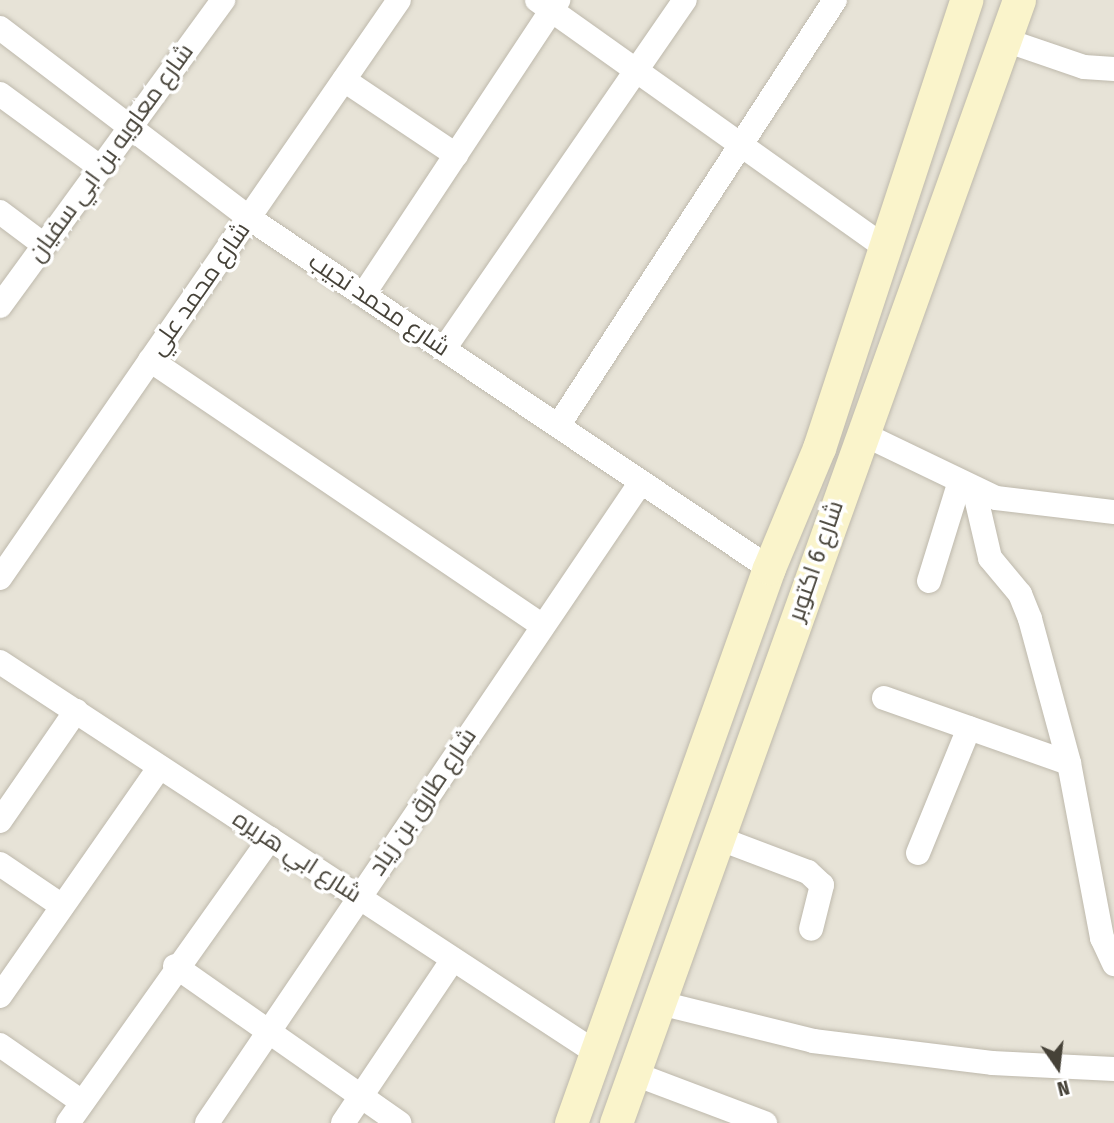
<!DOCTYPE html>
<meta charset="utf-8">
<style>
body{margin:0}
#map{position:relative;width:1114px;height:1123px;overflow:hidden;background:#f3f1e9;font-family:"Fira Sans Condensed",Cairo,sans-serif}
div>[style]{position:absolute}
.residential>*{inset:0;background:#e7e3d7;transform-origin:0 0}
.roads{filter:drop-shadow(0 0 2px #beb9ac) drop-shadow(0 0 2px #beb9ac)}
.street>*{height:24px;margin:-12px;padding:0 12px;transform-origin:12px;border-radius:12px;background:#fff}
.secondary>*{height:33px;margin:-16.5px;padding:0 16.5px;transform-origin:16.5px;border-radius:16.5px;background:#faf4cb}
span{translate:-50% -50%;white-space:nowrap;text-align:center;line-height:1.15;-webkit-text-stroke:7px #fff;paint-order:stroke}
.street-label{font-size:24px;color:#464238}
.north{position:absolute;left:1023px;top:1032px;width:70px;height:70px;-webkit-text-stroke:5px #fff;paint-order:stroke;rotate:166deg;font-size:19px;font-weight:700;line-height:28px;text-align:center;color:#464238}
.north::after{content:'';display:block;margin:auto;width:24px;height:32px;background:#464238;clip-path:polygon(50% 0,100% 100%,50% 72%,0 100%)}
</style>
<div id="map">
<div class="residential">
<div style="left:0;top:0;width:1114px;height:1123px"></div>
</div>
<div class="roads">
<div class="street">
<div style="left:537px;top:0;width:426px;rotate:35.4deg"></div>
<div style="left:0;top:28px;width:313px;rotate:37.3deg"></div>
<div style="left:249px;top:218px;width:627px;rotate:33.94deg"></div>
<div style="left:1005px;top:40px;width:83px;rotate:18.9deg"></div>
<div style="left:1084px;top:67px;width:30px;rotate:4deg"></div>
<div style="left:344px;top:80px;width:135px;rotate:33.8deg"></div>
<div style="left:0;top:94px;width:125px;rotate:36.2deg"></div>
<div style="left:0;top:212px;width:55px;rotate:36.9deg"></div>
<div style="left:363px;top:295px;width:354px;rotate:-56.5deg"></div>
<div style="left:0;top:306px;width:379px;rotate:-53.9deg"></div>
<div style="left:444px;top:349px;width:424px;rotate:-55.4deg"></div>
<div style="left:150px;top:360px;width:472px;rotate:34.1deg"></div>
<div style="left:558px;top:426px;width:508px;rotate:-56.97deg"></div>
<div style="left:861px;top:433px;width:150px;rotate:25.7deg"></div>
<div style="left:996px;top:498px;width:119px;rotate:6.8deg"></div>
<div style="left:974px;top:489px;width:71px;rotate:76.9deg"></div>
<div style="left:990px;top:558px;width:47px;rotate:50.2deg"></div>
<div style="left:1020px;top:594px;width:27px;rotate:68deg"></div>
<div style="left:1030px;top:619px;width:149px;rotate:74.8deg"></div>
<div style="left:1069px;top:763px;width:178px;rotate:79.3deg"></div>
<div style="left:1102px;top:938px;width:29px;rotate:65deg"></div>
<div style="left:0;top:578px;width:702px;rotate:-55.38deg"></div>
<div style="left:929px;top:581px;width:102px;rotate:-72.8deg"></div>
<div style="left:0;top:662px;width:711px;rotate:33.24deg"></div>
<div style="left:884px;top:698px;width:196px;rotate:19.4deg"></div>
<div style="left:0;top:821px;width:134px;rotate:-55.4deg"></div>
<div style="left:718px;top:838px;width:96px;rotate:20.7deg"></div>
<div style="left:808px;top:872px;width:19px;rotate:43deg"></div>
<div style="left:822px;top:885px;width:45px;rotate:104deg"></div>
<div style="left:918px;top:853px;width:135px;rotate:-67.8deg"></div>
<div style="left:0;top:864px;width:75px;rotate:34.1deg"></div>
<div style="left:175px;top:966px;width:274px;rotate:35deg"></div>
<div style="left:0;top:996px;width:279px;rotate:-55.1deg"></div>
<div style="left:660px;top:1003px;width:158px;rotate:13.9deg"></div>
<div style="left:813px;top:1041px;width:180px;rotate:7deg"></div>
<div style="left:992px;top:1063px;width:122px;rotate:2.8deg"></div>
<div style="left:0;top:1045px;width:100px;rotate:34.8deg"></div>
<div style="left:635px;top:1074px;width:139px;rotate:20.7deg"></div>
<div style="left:68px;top:1123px;width:349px;rotate:-54.6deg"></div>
<div style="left:207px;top:1123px;width:774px;rotate:-55.9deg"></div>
<div style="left:343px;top:1123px;width:197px;rotate:-56.1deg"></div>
</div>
<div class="secondary">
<div style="left:571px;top:1123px;width:589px;rotate:-70.37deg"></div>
<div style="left:769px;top:568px;width:130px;rotate:-67.4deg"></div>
<div style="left:819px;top:448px;width:472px;rotate:-71.8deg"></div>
<div style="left:616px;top:1123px;width:1193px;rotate:-70.26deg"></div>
</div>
</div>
<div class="street-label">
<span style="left:111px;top:153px;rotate:-54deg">شارع معاويه بن ابي سفيان</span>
<span style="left:200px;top:289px;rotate:-55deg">شارع محمد علي</span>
<span style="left:379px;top:305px;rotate:34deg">شارع محمد نجيب</span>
<span style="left:816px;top:561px;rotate:-71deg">شارع 6 اكتوبر</span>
<span style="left:423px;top:802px;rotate:-56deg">شارع طارق بن زياد</span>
<span style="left:297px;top:857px;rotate:33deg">شارع ابي هريره</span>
</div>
<div class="north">N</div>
</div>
